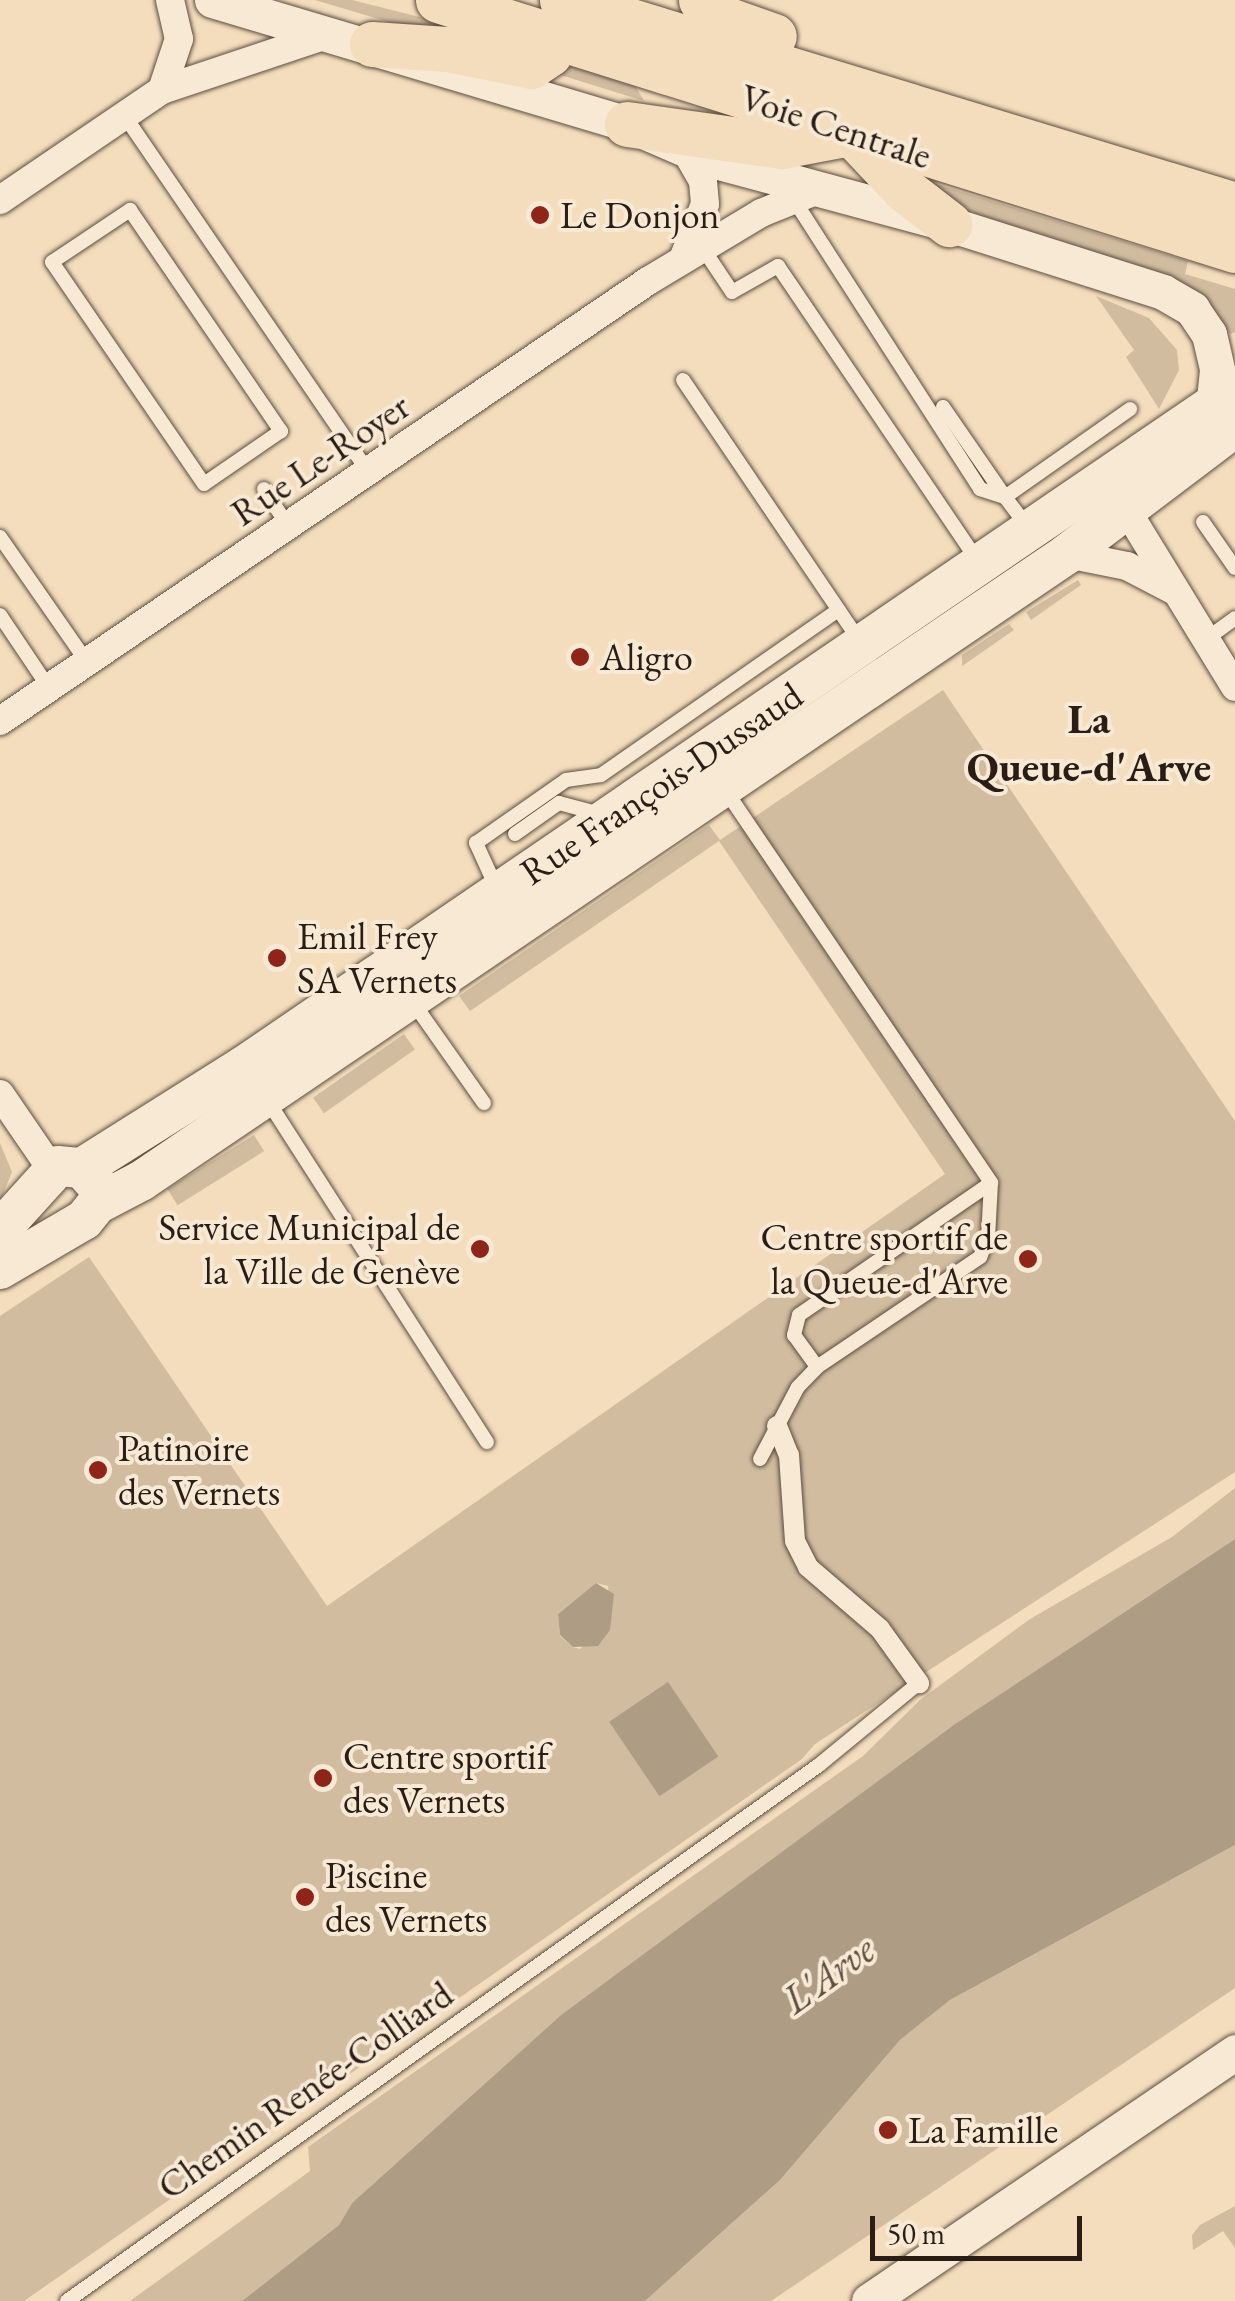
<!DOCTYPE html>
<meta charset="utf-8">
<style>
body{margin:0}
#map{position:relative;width:1235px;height:2301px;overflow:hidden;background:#f3ddbd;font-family:"EB Garamond",serif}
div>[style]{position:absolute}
.green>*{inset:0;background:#d1bca0;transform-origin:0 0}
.water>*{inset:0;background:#ae9c84;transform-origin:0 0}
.roads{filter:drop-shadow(0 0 2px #5c4d3f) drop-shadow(0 0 2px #5c4d3f)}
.service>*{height:14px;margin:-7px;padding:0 7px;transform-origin:7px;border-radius:7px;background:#f7e9d4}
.pedestrian>*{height:20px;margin:-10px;padding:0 10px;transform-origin:10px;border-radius:10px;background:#f7e9d4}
.minor>*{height:28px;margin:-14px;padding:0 14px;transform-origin:14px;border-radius:14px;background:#f7e9d4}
.tertiary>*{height:35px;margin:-17.5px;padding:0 17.5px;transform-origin:17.5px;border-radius:17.5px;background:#f7e9d4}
.secondary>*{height:40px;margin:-20px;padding:0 20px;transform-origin:20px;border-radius:20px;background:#f7e9d4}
.primary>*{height:45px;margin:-22.5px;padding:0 22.5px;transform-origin:22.5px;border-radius:22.5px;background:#f3ddbd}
.dots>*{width:28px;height:28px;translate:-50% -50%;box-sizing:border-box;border:5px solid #f7e9d4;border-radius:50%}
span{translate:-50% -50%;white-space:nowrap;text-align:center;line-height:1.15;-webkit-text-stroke:8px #f7e9d4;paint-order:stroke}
.street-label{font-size:38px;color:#291d15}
.poi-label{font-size:38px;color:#291d15}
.left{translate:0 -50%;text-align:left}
.right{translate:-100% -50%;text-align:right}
.water-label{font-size:40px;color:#5e5041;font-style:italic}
.quarter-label{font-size:42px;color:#291d15;font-weight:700}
.scale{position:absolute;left:870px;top:2216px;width:212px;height:45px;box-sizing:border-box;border:5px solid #291d15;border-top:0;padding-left:12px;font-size:30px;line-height:35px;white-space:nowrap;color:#291d15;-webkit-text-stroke:8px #f7e9d4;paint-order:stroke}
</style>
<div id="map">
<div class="green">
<div style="clip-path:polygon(315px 0,352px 0,531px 45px,402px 26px)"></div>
<div style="clip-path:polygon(570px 57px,629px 75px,644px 101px,551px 72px)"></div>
<div style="clip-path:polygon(923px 180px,1188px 261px,1185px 274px,1235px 289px,1235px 332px,1230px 334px,1210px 306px,969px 216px)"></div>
<div style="clip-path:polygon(1096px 296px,1149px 318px,1177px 350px,1179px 370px,1159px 409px,1126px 357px,1134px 350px)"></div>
<div style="clip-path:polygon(1078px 580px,1081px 585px,1031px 620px,1026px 612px)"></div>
<div style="clip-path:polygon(1009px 624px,1014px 630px,962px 666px,962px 655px)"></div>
<div style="clip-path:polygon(evenodd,943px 690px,1235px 1121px,1235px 1472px,815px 1744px,802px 1759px,24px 2301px,0 2301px,0 1316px,89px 1257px,327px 1606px,945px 1174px,719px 841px,470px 1011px,459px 996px,709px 825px,720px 840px,943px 690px,596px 1583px,608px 1586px,611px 1618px,580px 1649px,573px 1647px,560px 1636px,558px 1614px,596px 1583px)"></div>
<div style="left:404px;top:1034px;width:19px;height:111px;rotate:55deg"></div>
<div style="left:254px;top:1135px;width:19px;height:102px;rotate:58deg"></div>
<div style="clip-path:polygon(0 1143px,12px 1172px,0 1201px)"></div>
<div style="clip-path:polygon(1235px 1488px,1235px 1539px,955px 1724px,561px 2015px,352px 2203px,339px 2225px,242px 2301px,130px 2301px,310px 2171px,308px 2147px,863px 1756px,920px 1700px,1030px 1619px,1172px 1537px)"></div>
<div style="clip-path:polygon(1235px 1845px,1235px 1988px,771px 2301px,645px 2301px,780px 2180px,900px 2040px,950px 2000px)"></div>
<div style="clip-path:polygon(1235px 2206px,1235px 2248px,1223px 2231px,1193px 2250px,1192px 2235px,1200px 2225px)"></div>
</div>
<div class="water">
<div style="clip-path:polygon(1235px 1539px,1235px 1845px,950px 2000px,900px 2040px,780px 2180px,645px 2301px,242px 2301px,339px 2225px,352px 2203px,561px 2015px,955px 1724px)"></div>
<div style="clip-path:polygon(596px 1583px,614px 1594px,610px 1630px,598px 1646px,573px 1647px,560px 1635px,558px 1614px)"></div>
<div style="left:668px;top:1682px;width:90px;height:71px;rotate:56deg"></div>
</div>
<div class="roads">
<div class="service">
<div style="left:124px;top:115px;width:432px;rotate:55.6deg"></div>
<div style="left:794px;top:200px;width:344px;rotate:57.2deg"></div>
<div style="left:980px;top:489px;width:26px;rotate:18deg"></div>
<div style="left:1005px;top:497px;width:40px;rotate:53deg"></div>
<div style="left:130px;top:210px;width:268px;rotate:55.7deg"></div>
<div style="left:281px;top:431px;width:93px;rotate:145.5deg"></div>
<div style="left:204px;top:484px;width:269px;rotate:-124.4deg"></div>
<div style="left:52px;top:262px;width:94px;rotate:-33.7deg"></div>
<div style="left:702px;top:247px;width:54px;rotate:56.3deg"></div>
<div style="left:732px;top:292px;width:53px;rotate:-29.5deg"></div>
<div style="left:778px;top:266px;width:356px;rotate:55.9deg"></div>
<div style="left:683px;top:380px;width:302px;rotate:55.9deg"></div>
<div style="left:852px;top:630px;width:13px;rotate:18deg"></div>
<div style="left:943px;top:407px;width:109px;rotate:55.4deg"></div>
<div style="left:1005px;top:497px;width:153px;rotate:-35.1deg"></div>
<div style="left:264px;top:489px;width:44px;rotate:57deg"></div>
<div style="left:1203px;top:522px;width:56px;rotate:55.2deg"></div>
<div style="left:0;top:537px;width:152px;rotate:55.2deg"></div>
<div style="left:0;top:615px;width:88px;rotate:56.1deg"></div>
<div style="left:1205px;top:640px;width:37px;rotate:-36deg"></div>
<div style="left:726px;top:791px;width:473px;rotate:55.9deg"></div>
<div style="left:515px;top:834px;width:54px;rotate:-35.2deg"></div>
<div style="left:559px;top:803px;width:42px;rotate:15deg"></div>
<div style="left:497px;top:889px;width:51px;rotate:-114.5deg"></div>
<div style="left:476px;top:843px;width:110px;rotate:-35deg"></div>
<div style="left:566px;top:780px;width:35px;rotate:-8deg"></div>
<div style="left:601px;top:775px;width:289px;rotate:-34.8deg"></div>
<div style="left:412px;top:1001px;width:125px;rotate:54.8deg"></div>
<div style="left:266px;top:1098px;width:409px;rotate:57.3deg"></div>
<div style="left:760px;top:1459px;width:81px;rotate:-62.2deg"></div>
<div style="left:798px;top:1387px;width:28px;rotate:-46deg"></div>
<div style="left:817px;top:1367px;width:197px;rotate:-34deg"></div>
<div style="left:980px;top:1257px;width:21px;rotate:-67deg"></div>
<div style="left:988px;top:1238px;width:55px;rotate:-86.9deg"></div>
<div style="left:991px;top:1183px;width:233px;rotate:145.5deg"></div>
<div style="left:799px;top:1315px;width:21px;rotate:104deg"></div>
<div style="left:794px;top:1335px;width:39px;rotate:54deg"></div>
<div style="left:67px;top:2301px;width:923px;rotate:-35.48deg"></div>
<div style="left:819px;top:1765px;width:129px;rotate:-39.4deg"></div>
</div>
<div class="pedestrian">
<div style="left:777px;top:1426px;width:31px;rotate:68deg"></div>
<div style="left:789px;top:1455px;width:86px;rotate:86deg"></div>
<div style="left:795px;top:1541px;width:29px;rotate:63deg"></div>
<div style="left:808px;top:1567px;width:95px;rotate:40.7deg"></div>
<div style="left:880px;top:1629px;width:67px;rotate:54.2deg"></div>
</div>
<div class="minor">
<div style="left:162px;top:90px;width:54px;rotate:-71.6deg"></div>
<div style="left:179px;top:39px;width:40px;rotate:-103deg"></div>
<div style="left:0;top:200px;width:196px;rotate:-34.2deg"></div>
<div style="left:162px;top:90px;width:179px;rotate:-18.5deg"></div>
<div style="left:683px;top:259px;width:59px;rotate:-68.2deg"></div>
<div style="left:705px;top:204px;width:23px;rotate:-95deg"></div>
<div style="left:703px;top:181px;width:36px;rotate:-120deg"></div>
<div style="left:1118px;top:496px;width:224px;rotate:58.5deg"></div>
<div style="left:1067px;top:554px;width:61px;rotate:11.3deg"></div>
<div style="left:1127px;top:566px;width:52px;rotate:27.6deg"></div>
<div style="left:0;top:721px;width:783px;rotate:-34.18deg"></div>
<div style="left:648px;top:281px;width:132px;rotate:-31deg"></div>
<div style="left:761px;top:213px;width:61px;rotate:-22deg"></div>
<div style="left:0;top:1094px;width:92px;rotate:55.6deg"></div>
</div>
<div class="tertiary">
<div style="left:212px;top:0;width:433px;rotate:16.6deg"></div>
<div style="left:627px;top:124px;width:88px;rotate:23.4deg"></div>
<div style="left:708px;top:159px;width:250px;rotate:15.1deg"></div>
<div style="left:949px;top:224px;width:225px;rotate:17.6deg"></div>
<div style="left:1163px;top:292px;width:34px;rotate:30deg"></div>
<div style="left:1192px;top:309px;width:30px;rotate:56deg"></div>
<div style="left:1209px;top:334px;width:37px;rotate:77deg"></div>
<div style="left:1217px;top:370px;width:36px;rotate:96deg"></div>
<div style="left:869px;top:2301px;width:443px;rotate:-34.2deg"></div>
</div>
<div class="secondary">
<div style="left:82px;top:1168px;width:191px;rotate:-32.2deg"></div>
<div style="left:244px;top:1066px;width:1200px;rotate:-34.3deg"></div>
<div style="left:0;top:1230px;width:86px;rotate:-47.8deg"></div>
<div style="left:58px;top:1166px;width:24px;rotate:5deg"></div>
<div style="left:82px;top:1168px;width:23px;rotate:49deg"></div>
<div style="left:0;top:1269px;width:97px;rotate:-30.3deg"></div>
<div style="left:84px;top:1220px;width:21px;rotate:-51deg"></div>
<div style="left:97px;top:1204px;width:50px;rotate:-27.6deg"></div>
<div style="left:141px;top:1181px;width:1118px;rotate:-34.1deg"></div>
<div style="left:1067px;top:554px;width:211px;rotate:-37.1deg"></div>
</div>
<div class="primary">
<div style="left:438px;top:0;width:835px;rotate:17.42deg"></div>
<div style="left:562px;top:0;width:704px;rotate:16.94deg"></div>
<div style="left:701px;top:0;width:25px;rotate:42deg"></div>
<div style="left:720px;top:17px;width:57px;rotate:19.4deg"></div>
<div style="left:372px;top:44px;width:75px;rotate:3.8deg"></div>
<div style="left:447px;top:49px;width:86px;rotate:11.4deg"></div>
<div style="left:531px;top:66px;width:22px;rotate:-34deg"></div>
<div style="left:549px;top:54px;width:44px;rotate:-68.7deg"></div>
<div style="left:627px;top:124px;width:157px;rotate:8.1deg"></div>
<div style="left:782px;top:146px;width:70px;rotate:-10.7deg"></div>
<div style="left:852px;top:134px;width:77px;rotate:46.6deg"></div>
<div style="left:905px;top:190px;width:56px;rotate:37.7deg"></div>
</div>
</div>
<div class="dots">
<div style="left:540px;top:215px;background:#8f2418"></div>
<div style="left:580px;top:657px;background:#8f2418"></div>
<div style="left:277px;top:958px;background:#8f2418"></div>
<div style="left:480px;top:1249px;background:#8f2418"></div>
<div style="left:1028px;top:1259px;background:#8f2418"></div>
<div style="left:98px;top:1470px;background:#8f2418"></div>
<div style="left:323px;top:1778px;background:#8f2418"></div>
<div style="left:305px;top:1897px;background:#8f2418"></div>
<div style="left:888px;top:2130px;background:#8f2418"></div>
</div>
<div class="street-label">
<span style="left:836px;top:126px;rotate:18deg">Voie Centrale</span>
<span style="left:320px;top:459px;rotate:-34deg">Rue Le-Royer</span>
<span style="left:661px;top:783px;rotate:-34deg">Rue François-Dussaud</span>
<span style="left:305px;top:2090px;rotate:-35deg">Chemin Renée-Colliard</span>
</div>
<div class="poi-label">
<span class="left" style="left:560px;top:215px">Le Donjon</span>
<span class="left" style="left:600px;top:657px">Aligro</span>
<span class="left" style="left:297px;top:958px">Emil Frey<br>SA Vernets</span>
<span class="right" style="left:460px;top:1249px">Service Municipal de<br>la Ville de Genève</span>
<span class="right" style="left:1008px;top:1259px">Centre sportif de<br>la Queue-d'Arve</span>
<span class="left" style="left:118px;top:1470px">Patinoire<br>des Vernets</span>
<span class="left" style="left:343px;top:1778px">Centre sportif<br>des Vernets</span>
<span class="left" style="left:325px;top:1897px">Piscine<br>des Vernets</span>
<span class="left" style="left:908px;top:2130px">La Famille</span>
</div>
<div class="water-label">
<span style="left:828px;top:1974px;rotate:-36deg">L'Arve</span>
</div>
<div class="quarter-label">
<span style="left:1089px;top:743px">La<br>Queue-d'Arve</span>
</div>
<div class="scale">50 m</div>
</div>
